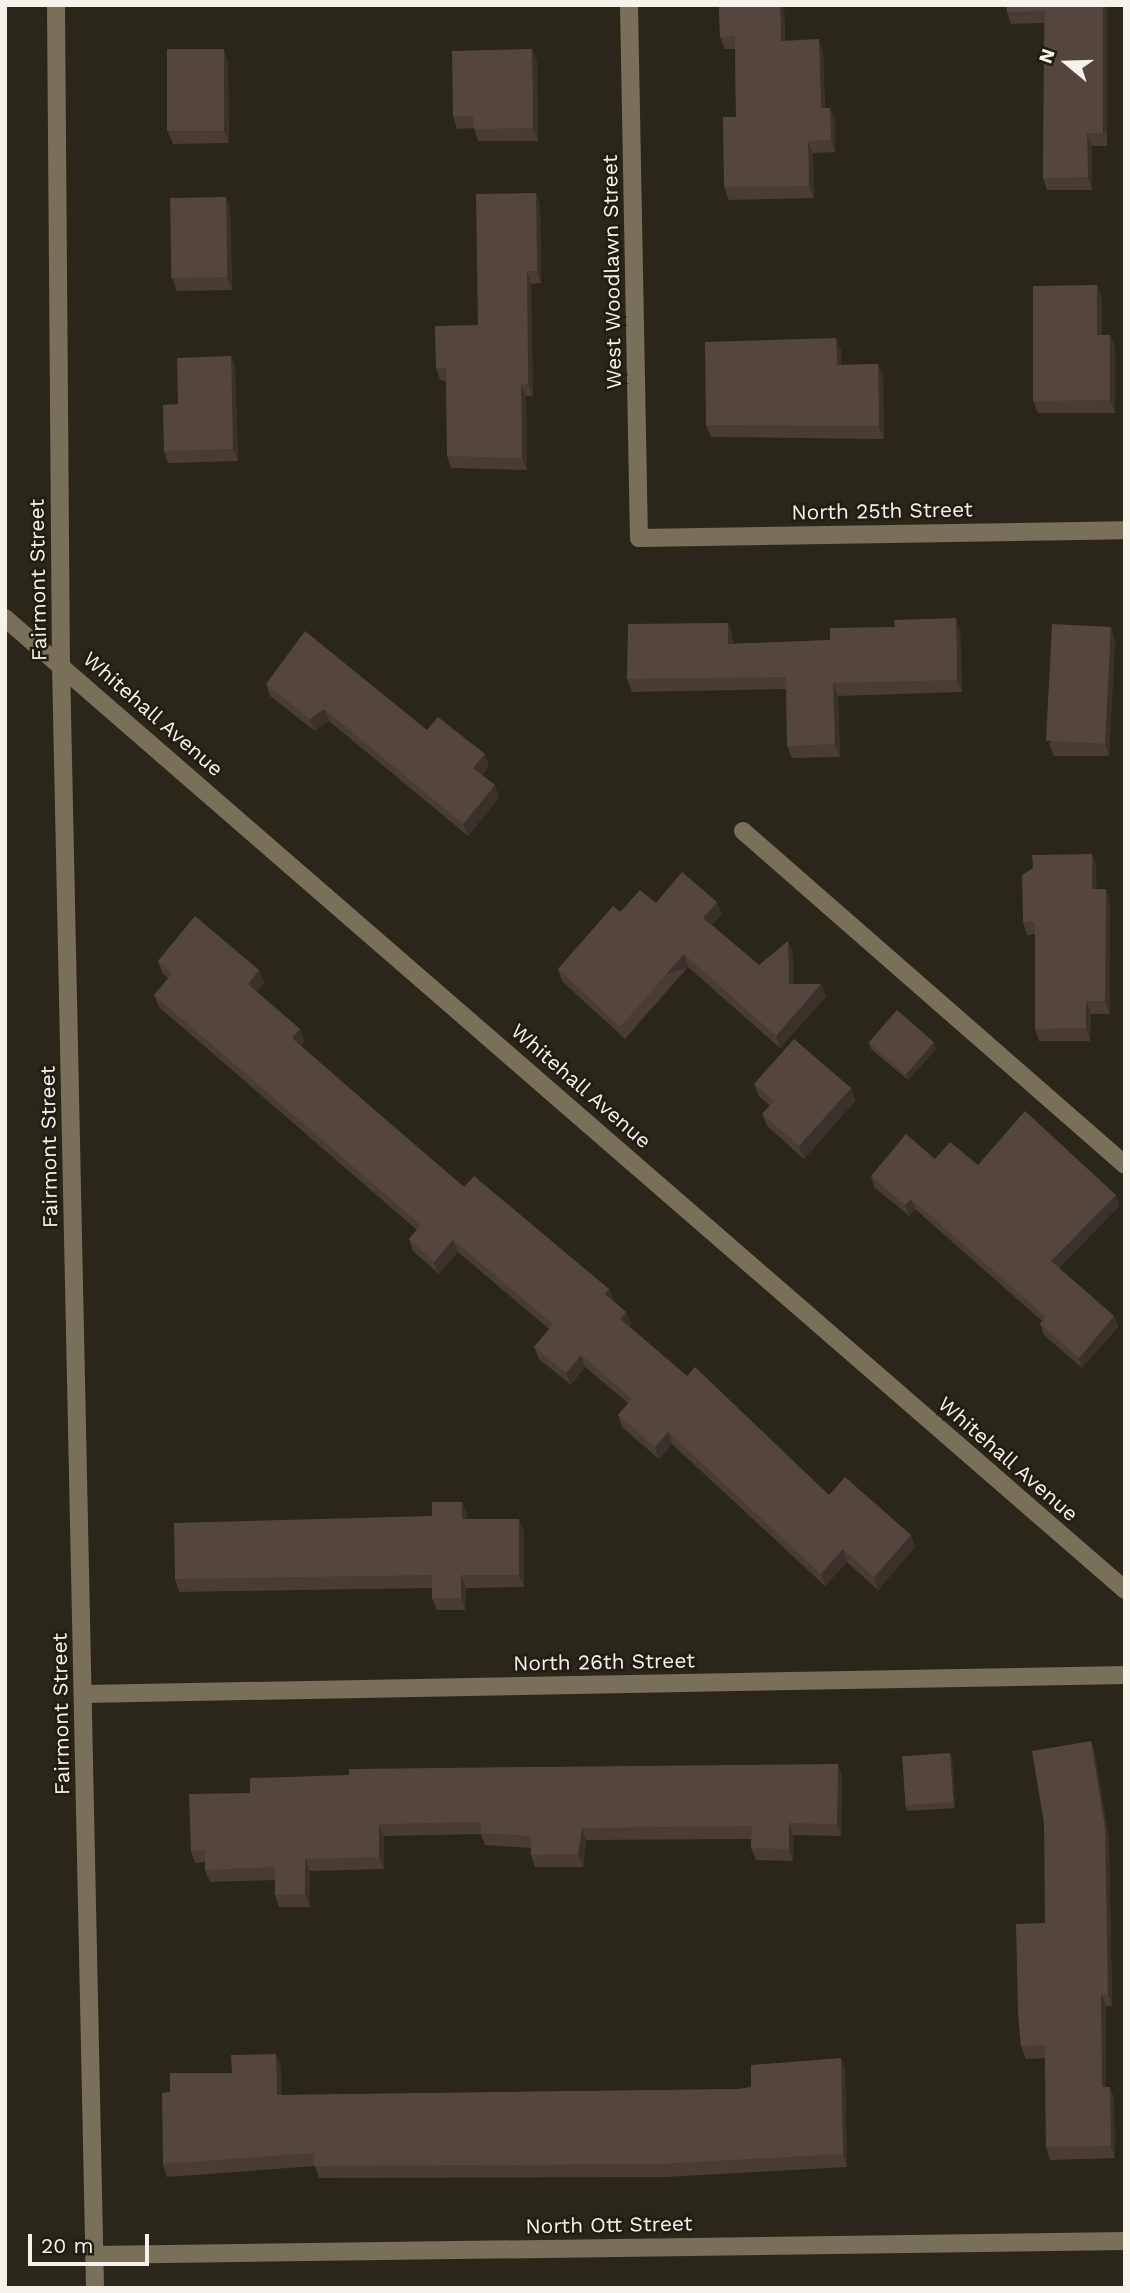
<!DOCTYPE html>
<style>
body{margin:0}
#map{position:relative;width:1130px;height:2293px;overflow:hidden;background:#2a2619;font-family:"Work Sans",sans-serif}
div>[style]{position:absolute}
.minor>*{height:18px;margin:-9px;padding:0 9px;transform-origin:9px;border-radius:9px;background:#787058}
.wall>*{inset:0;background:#483c35}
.shaded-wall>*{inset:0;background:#3b312b;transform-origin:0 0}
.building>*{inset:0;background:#54463e;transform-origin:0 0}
span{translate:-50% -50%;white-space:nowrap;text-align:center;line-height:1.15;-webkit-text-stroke:5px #211d10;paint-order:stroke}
.street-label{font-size:21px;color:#f6f3ea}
.frame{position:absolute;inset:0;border:7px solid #f6f3ea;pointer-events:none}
.north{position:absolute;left:1032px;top:28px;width:70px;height:70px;-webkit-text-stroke:5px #211d10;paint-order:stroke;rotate:289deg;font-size:19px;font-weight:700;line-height:28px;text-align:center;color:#f6f3ea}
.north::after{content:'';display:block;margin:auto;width:24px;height:32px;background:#f6f3ea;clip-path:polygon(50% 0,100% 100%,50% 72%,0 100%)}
.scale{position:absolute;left:28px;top:2234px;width:121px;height:32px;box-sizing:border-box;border:4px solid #f6f3ea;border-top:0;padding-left:9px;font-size:21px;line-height:24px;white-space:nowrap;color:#f6f3ea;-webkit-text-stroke:5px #211d10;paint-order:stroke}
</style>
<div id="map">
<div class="minor">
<div style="left:56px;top:5px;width:659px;rotate:89.57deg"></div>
<div style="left:61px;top:664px;width:1624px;rotate:88.8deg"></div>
<div style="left:629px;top:5px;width:533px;rotate:88.93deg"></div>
<div style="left:639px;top:538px;width:486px;rotate:-0.9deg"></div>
<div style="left:5px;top:618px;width:1483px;rotate:40.95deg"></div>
<div style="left:743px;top:831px;width:507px;rotate:41.16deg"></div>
<div style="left:84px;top:1694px;width:1041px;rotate:-1.05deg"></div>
<div style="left:95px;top:2255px;width:1030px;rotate:-0.78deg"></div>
</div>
<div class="wall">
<div style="clip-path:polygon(719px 5px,784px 5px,785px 40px,823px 51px,825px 108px,830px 108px,835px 120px,835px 152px,813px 153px,814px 198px,729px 200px,724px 187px,736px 117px,735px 49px,725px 49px,720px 37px)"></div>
<div style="clip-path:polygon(1107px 5px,1107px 146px,1092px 146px,1092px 190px,1047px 190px,1043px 178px,1044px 23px,1011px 24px,1007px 12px)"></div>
<div style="clip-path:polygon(228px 62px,229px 143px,173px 144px,168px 132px)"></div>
<div style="clip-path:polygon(537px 62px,538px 141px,478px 141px,474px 128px,457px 129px,453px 116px)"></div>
<div style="clip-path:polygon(536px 193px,540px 205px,541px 283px,531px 284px,533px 396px,526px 396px,527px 470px,451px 468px,447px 456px,446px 381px,440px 380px,436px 368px,478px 325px)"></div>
<div style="clip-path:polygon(230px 209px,232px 290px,177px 291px,172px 278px)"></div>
<div style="clip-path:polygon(1102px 298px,1102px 335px,1110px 335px,1115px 347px,1115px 413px,1038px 413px,1033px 401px)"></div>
<div style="clip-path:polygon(836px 338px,841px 350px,841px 365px,878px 364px,883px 376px,884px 439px,711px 437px,706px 425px)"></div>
<div style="clip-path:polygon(231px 356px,235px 368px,238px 461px,168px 463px,164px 451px,178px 404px)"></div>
<div style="clip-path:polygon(728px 623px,732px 635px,733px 644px,830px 640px,960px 630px,962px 692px,838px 696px,840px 757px,792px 758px,787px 746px,786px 689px,632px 692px,627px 679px)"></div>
<div style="clip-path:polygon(1115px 640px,1109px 756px,1054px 756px,1049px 744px)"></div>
<div style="clip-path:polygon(266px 684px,427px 730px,489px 766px,482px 775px,499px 797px,468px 836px,329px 721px,315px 731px,270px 696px)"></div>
<div style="clip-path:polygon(1092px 854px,1096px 866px,1096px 889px,1106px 889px,1110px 901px,1110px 1014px,1091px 1014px,1090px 1041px,1039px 1041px,1035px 1029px,1035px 934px,1027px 935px,1023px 922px)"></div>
<div style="clip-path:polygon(717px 902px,722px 914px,712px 925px,759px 965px,793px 953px,793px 984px,821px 984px,826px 997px,780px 1048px,688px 967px,625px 1039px,562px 981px,558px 969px,620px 912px,656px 903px)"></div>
<div style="clip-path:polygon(158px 961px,259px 970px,264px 983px,256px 992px,300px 1029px,304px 1041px,301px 1046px,464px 1187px,609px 1289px,614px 1302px,626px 1312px,631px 1324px,629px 1326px,687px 1376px,829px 1495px,911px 1535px,915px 1547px,878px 1590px,847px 1562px,825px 1586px,672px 1444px,659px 1459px,622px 1427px,618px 1415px,628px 1403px,585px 1367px,571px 1385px,539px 1359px,534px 1347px,549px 1329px,458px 1252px,439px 1274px,413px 1251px,409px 1239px,417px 1230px,159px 1007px,154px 995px,168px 978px,162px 973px)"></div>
<div style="clip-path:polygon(869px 1043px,936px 1049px,908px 1080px,871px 1049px)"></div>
<div style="clip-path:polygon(754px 1084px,851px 1088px,855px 1101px,804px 1159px,767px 1126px,762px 1114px,770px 1106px,759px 1096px)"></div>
<div style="clip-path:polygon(935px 1159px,978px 1165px,1116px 1195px,1119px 1206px,1059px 1268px,1114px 1316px,1118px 1327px,1082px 1368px,1044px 1335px,1040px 1324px,1042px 1321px,915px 1209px,909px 1216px,874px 1187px,871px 1176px)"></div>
<div style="clip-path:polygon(462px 1502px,467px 1514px,467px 1519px,524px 1531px,524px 1587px,466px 1588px,465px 1610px,437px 1610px,432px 1598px,432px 1588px,179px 1592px,175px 1579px,432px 1516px)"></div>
<div style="clip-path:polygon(1091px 1741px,1095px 1754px,1109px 1840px,1112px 2006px,1106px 2006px,1106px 2087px,1110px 2087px,1114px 2099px,1115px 2158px,1050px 2160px,1046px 2147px,1045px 2058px,1026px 2059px,1021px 2046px,1045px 1923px)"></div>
<div style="clip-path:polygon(950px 1753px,952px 1759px,955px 1808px,907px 1811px,905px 1805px)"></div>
<div style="clip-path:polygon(838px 1764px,842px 1776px,841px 1836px,793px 1835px,793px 1861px,756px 1860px,751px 1848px,751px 1839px,586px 1840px,583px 1867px,535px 1867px,531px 1855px,531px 1848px,485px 1845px,481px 1834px,384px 1836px,384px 1869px,310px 1871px,310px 1907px,279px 1907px,275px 1895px,275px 1880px,210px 1882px,205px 1870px,205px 1862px,195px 1863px,191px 1851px,250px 1793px)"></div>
<div style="clip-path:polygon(841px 2058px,845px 2070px,847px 2167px,665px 2177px,319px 2178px,315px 2166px,167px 2177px,163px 2164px,170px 2092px,232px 2073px,281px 2066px,281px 2095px,739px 2089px,751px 2087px)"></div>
</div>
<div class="shaded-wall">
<div style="clip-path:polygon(780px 5px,784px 5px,785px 53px,781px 41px)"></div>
<div style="left:1103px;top:5px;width:4px;height:128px"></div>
<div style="clip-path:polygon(819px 39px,823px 51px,825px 121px,821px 108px)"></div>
<div style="clip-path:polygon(224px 49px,228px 62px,229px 143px,224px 131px)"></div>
<div style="clip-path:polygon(532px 49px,537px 62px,538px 141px,533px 128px)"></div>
<div style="clip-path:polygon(830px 108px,835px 120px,835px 152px,831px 140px)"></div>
<div style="clip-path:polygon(1087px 133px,1092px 146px,1092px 190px,1088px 177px)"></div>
<div style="clip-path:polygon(808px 141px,813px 153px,814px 198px,809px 186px)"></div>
<div style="clip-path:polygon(536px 193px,540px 205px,541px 283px,537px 271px)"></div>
<div style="clip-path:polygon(226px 197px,230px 209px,232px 290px,227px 277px)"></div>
<div style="clip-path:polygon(527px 271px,531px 284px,533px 396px,528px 384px)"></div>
<div style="clip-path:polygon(1097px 285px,1102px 298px,1102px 347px,1097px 335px)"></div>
<div style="clip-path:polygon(1110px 335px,1115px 347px,1115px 413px,1110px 400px)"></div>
<div style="clip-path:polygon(836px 338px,841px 350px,841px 378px,837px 365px)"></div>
<div style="clip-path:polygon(231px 356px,235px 368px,238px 461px,233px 449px)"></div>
<div style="clip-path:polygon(878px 364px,883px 376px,884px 439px,879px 426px)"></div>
<div style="clip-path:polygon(521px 384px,526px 396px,527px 470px,522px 458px)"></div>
<div style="clip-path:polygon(956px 618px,960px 630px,962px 692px,957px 680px)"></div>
<div style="clip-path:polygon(728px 623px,732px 635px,733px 656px,728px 644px)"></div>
<div style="clip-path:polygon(1111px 627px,1115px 640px,1109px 756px,1105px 744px)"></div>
<div style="clip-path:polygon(833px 683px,838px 696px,840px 757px,835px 744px)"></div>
<div style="clip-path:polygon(324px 709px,329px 721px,315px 731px,310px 719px)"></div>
<div style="clip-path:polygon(485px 754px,489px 766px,478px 780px,473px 768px)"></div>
<div style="clip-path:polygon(495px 785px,499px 797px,468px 836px,463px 824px)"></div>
<div style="clip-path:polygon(1092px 854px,1096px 866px,1097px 901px,1092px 889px)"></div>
<div style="clip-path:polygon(1106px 889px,1110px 901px,1110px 1014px,1105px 1001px)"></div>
<div style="clip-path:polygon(717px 902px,722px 914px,707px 930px,703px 918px)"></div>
<div style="clip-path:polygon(788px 941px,793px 953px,794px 997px,789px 984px)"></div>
<div style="left:684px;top:954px;width:14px;height:97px;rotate:73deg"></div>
<div style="clip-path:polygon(259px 970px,264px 983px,252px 997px,248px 984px)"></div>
<div style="clip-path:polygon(821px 984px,826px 997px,780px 1048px,776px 1036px)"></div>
<div style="clip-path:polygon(1086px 1001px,1091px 1014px,1090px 1041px,1086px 1028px)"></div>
<div style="clip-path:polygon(300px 1029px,304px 1041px,296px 1050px,292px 1038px)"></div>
<div style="clip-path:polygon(934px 1042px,936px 1049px,908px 1080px,906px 1074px)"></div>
<div style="clip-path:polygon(851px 1088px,855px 1101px,804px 1159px,799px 1146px)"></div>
<div style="clip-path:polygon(1116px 1195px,1119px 1206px,1055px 1272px,1051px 1261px)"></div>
<div style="clip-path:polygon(911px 1199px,915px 1209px,909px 1216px,905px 1205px)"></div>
<div style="clip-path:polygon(453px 1240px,458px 1252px,439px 1274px,434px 1262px)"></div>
<div style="clip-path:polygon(609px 1289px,614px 1302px,605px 1294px)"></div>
<div style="clip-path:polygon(626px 1312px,631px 1324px,625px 1331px,620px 1319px)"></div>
<div style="clip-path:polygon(1114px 1316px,1118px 1327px,1082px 1368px,1079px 1358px)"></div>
<div style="clip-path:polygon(581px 1355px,585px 1367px,571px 1385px,566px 1373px)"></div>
<div style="clip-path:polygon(668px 1432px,672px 1444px,659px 1459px,655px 1447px)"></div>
<div style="clip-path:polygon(462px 1502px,467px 1514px,466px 1532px,462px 1519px)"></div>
<div style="clip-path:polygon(519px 1519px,524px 1531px,524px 1587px,519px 1575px)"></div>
<div style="clip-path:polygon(911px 1535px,915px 1547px,878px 1590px,874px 1577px)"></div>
<div style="clip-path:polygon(843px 1549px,847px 1562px,825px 1586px,821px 1574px)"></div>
<div style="clip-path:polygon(461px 1575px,466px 1588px,465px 1610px,461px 1598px)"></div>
<div style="clip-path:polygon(1091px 1741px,1095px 1754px,1109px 1840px,1112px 2006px,1108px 1994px)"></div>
<div style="clip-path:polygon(950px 1753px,952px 1759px,955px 1808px,953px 1802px)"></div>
<div style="clip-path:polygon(838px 1764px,842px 1776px,841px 1836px,837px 1824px)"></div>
<div style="clip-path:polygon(789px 1823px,793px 1835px,793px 1861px,789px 1849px)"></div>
<div style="clip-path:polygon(379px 1824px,384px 1836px,384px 1869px,379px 1857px)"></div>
<div style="clip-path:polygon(582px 1828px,586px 1840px,583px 1867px,578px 1854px)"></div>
<div style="clip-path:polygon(305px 1859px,310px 1871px,310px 1907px,305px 1894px)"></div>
<div style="clip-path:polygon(1101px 1994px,1106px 2006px,1106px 2099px,1102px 2087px)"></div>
<div style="clip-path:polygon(276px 2054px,281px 2066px,282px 2107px,277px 2095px)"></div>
<div style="clip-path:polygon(841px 2058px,845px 2070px,847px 2167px,843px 2154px)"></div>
<div style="clip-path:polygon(1110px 2087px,1114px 2099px,1115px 2158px,1111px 2146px)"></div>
</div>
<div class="building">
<div style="clip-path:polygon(719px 5px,780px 5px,781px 41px,819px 39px,821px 108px,830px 108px,831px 140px,808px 141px,809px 186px,724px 187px,723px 117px,736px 117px,735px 36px,720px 37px)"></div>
<div style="clip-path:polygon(1007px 5px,1103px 5px,1103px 133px,1087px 133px,1088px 177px,1043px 178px,1045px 11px,1007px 12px)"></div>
<div style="left:224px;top:49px;width:82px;height:57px;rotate:90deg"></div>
<div style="clip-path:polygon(532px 49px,533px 128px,474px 129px,473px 116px,453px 116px,452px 51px)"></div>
<div style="clip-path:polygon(536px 193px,537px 271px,527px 271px,528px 384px,521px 384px,522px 458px,447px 456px,446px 368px,436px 368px,435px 326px,478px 325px,476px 194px)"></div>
<div style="left:226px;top:197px;width:80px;height:56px;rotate:89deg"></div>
<div style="clip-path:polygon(1097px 285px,1097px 335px,1110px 335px,1110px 400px,1033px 401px,1033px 286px)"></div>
<div style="clip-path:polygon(836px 338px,837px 365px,878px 364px,879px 426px,706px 425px,705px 342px)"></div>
<div style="clip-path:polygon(231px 356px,233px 449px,164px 451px,163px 405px,178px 404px,177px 358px)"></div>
<div style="clip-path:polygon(956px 618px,957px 680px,833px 683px,835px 744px,787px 746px,786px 677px,627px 679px,628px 624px,728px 623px,728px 644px,830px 640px,830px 628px,895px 627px,894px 620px)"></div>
<div style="left:1111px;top:627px;width:117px;height:59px;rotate:93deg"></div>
<div style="clip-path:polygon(305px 631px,427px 730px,438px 717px,485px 754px,473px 768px,495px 785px,463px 824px,324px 709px,310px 719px,266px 684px)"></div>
<div style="clip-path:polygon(1092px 854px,1092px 889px,1106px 889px,1105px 1001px,1086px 1001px,1086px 1028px,1035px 1029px,1035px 922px,1023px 922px,1022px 875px,1033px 868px,1032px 855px)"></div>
<div style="clip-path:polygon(682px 872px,717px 902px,703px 918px,759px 965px,788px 941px,789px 984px,821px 984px,776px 1036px,684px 954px,620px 1027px,558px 969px,613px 906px,620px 912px,640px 890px,656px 903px)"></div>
<div style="clip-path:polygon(195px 916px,259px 970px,248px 984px,300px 1029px,292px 1038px,381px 1116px,464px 1187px,474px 1176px,609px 1289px,605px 1294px,626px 1312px,620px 1319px,687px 1376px,695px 1367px,829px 1495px,845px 1477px,911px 1535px,874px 1577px,843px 1549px,821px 1574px,668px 1432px,655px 1447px,618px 1415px,632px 1399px,581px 1355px,566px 1373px,534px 1347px,553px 1324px,453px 1240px,434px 1262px,409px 1239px,421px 1225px,154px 995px,172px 974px,158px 961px)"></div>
<div style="left:897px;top:1010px;width:49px;height:43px;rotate:41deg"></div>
<div style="clip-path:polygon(794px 1039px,851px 1088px,799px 1146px,762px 1114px,774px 1101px,754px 1084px)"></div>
<div style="clip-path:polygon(1025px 1111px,1116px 1195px,1051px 1261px,1114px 1316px,1079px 1358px,1040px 1324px,1046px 1317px,911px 1199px,905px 1205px,871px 1176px,906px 1134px,935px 1159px,950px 1142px,978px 1165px)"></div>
<div style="clip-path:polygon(432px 1502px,462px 1502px,462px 1519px,519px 1519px,519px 1575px,461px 1575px,461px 1598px,432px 1598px,432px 1575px,175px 1579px,174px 1523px,432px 1516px)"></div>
<div style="clip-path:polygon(1091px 1741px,1105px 1827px,1108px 1994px,1101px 1994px,1102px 2087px,1110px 2087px,1111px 2146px,1046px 2147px,1045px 2045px,1021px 2046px,1018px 2013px,1016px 1924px,1045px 1923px,1044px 1823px,1032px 1751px)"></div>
<div style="left:950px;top:1753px;width:49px;height:48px;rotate:86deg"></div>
<div style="clip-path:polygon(838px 1764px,837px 1824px,789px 1823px,789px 1849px,751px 1848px,752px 1826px,582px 1828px,578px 1854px,531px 1855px,531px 1836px,481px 1833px,481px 1822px,379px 1824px,379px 1857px,305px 1859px,305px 1894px,275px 1895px,275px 1867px,205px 1870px,205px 1850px,191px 1851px,189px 1794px,250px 1793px,250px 1778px,349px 1775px,349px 1769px)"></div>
<div style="clip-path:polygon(276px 2054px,277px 2095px,739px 2089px,751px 2087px,751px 2065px,841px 2058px,843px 2154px,660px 2164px,314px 2166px,314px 2153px,163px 2164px,162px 2093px,170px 2092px,170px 2073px,232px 2073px,231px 2055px)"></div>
</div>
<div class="street-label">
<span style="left:612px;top:272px;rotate:-91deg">West Woodlawn Street</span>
<span style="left:882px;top:511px;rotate:-1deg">North 25th Street</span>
<span style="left:38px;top:580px;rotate:-91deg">Fairmont Street</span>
<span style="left:153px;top:714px;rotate:41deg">Whitehall Avenue</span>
<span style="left:581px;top:1086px;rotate:41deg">Whitehall Avenue</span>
<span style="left:49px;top:1147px;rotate:-91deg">Fairmont Street</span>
<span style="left:1008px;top:1459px;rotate:41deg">Whitehall Avenue</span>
<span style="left:604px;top:1662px;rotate:-1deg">North 26th Street</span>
<span style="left:61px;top:1714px;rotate:-91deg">Fairmont Street</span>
<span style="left:609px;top:2225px;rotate:-1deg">North Ott Street</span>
</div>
<div class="frame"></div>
<div class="north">N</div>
<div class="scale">20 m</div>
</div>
